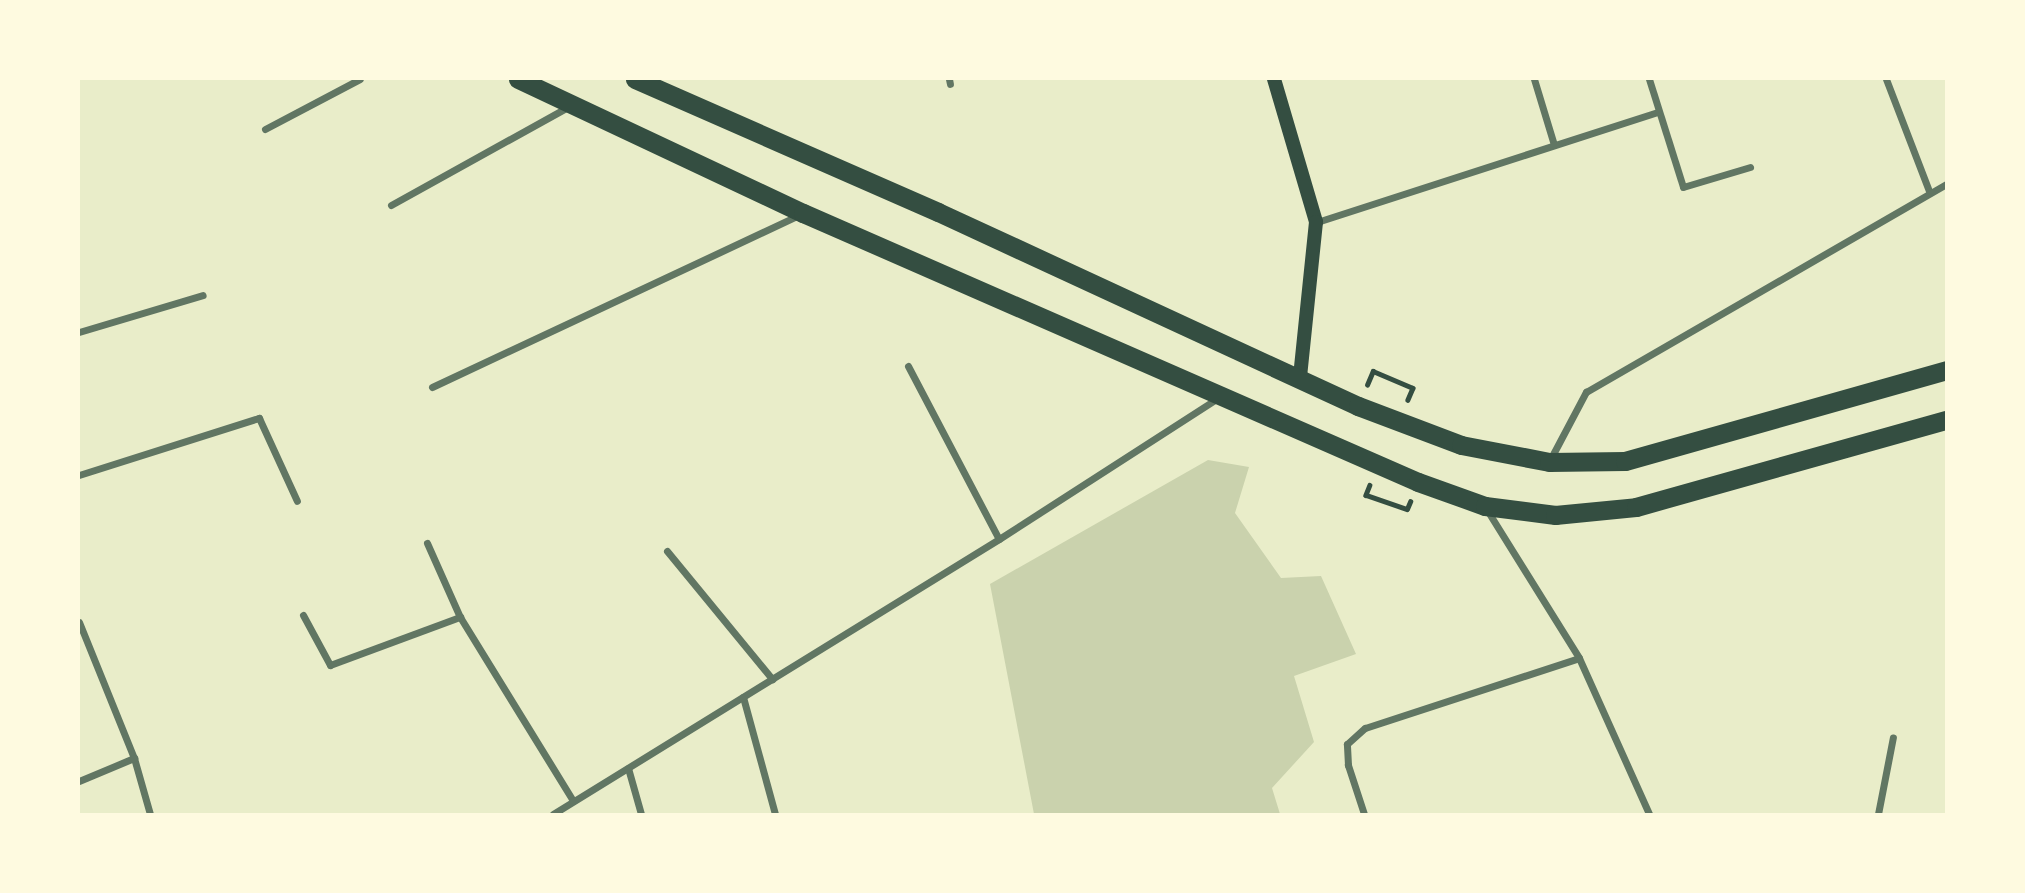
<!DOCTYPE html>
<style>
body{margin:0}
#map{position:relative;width:2025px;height:893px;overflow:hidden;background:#e9edc9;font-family:"Asap Condensed",sans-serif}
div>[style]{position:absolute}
.green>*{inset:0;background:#cad2ad}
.path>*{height:4.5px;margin:-2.25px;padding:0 2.25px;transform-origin:2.25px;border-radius:2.25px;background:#344e41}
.minor>*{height:7px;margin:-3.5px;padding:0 3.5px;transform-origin:3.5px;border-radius:3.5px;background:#617663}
.secondary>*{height:14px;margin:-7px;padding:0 7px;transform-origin:7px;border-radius:7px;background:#344e41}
.trunk>*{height:19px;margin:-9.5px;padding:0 9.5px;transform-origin:9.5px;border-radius:9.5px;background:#344e41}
span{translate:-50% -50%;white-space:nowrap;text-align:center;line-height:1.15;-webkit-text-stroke:6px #fefae0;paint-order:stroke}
.frame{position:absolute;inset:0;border:80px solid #fefae0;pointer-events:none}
</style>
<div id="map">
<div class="green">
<div style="clip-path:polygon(1208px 460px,1249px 467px,1235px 513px,1281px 578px,1321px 576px,1356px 654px,1294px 676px,1314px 742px,1272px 788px,1280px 814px,1034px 814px,990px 584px)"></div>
</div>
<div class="path">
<div style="left:1367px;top:385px;width:15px;rotate:-67deg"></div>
<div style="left:1373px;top:371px;width:43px;rotate:23deg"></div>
<div style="left:1413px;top:388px;width:13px;rotate:113deg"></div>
<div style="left:1370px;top:485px;width:11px;rotate:112deg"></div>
<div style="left:1366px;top:495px;width:43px;rotate:18.9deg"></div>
<div style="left:1407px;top:509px;width:8px;rotate:-67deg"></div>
</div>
<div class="minor">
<div style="left:949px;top:79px;width:5px;rotate:79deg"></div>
<div style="left:1534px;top:79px;width:69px;rotate:73.1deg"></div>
<div style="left:1649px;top:79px;width:113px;rotate:72.5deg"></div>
<div style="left:1683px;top:187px;width:70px;rotate:-16.6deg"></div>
<div style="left:1886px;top:79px;width:120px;rotate:69deg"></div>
<div style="left:265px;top:129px;width:107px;rotate:-27.8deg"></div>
<div style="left:391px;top:205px;width:202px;rotate:-29deg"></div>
<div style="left:1317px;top:222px;width:358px;rotate:-17.9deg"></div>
<div style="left:79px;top:332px;width:129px;rotate:-16.6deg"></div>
<div style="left:908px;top:366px;width:195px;rotate:62.3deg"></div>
<div style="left:432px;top:387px;width:405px;rotate:-25.1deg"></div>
<div style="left:1551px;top:458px;width:75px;rotate:-62.1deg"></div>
<div style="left:1586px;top:392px;width:416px;rotate:-30deg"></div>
<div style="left:79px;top:475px;width:189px;rotate:-17.6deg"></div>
<div style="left:259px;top:418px;width:91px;rotate:65.4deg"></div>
<div style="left:1487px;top:510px;width:174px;rotate:58.1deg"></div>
<div style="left:1579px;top:658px;width:171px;rotate:65.8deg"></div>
<div style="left:427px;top:543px;width:81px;rotate:66deg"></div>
<div style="left:460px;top:617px;width:216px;rotate:58.4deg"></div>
<div style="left:667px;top:551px;width:166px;rotate:50.6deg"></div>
<div style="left:303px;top:615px;width:57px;rotate:61.6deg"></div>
<div style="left:330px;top:665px;width:139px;rotate:-20.3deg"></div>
<div style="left:79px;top:622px;width:147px;rotate:68deg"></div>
<div style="left:134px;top:758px;width:58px;rotate:74.1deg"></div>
<div style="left:743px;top:697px;width:121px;rotate:74.7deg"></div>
<div style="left:628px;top:768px;width:48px;rotate:74.2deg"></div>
<div style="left:79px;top:781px;width:60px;rotate:-22.7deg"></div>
<div style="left:553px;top:814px;width:524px;rotate:-31.66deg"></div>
<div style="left:999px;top:539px;width:262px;rotate:-32.8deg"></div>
<div style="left:1364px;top:814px;width:52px;rotate:-108.1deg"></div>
<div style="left:1348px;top:765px;width:21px;rotate:-93deg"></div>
<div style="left:1347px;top:744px;width:24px;rotate:-42deg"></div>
<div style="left:1365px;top:728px;width:225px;rotate:-18.1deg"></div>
<div style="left:1878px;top:814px;width:78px;rotate:-79deg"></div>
</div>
<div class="secondary">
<div style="left:1274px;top:79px;width:149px;rotate:73.6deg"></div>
<div style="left:1316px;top:222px;width:157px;rotate:95.9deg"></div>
</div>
<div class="trunk">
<div style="left:518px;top:79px;width:315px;rotate:25.2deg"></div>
<div style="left:803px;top:213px;width:671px;rotate:23.62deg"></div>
<div style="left:1418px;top:482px;width:71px;rotate:19.7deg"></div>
<div style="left:1485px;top:506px;width:71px;rotate:7.3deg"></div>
<div style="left:1555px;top:515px;width:81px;rotate:-5.6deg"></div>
<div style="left:1636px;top:507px;width:322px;rotate:-15.7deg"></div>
<div style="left:635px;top:79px;width:331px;rotate:23.7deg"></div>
<div style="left:938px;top:212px;width:463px;rotate:24.8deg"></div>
<div style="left:1358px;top:406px;width:110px;rotate:20.7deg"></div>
<div style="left:1461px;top:445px;width:90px;rotate:10.9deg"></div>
<div style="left:1549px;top:462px;width:76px;rotate:-0.8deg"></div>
<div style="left:1625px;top:461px;width:334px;rotate:-15.8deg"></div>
</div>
<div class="frame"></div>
</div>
